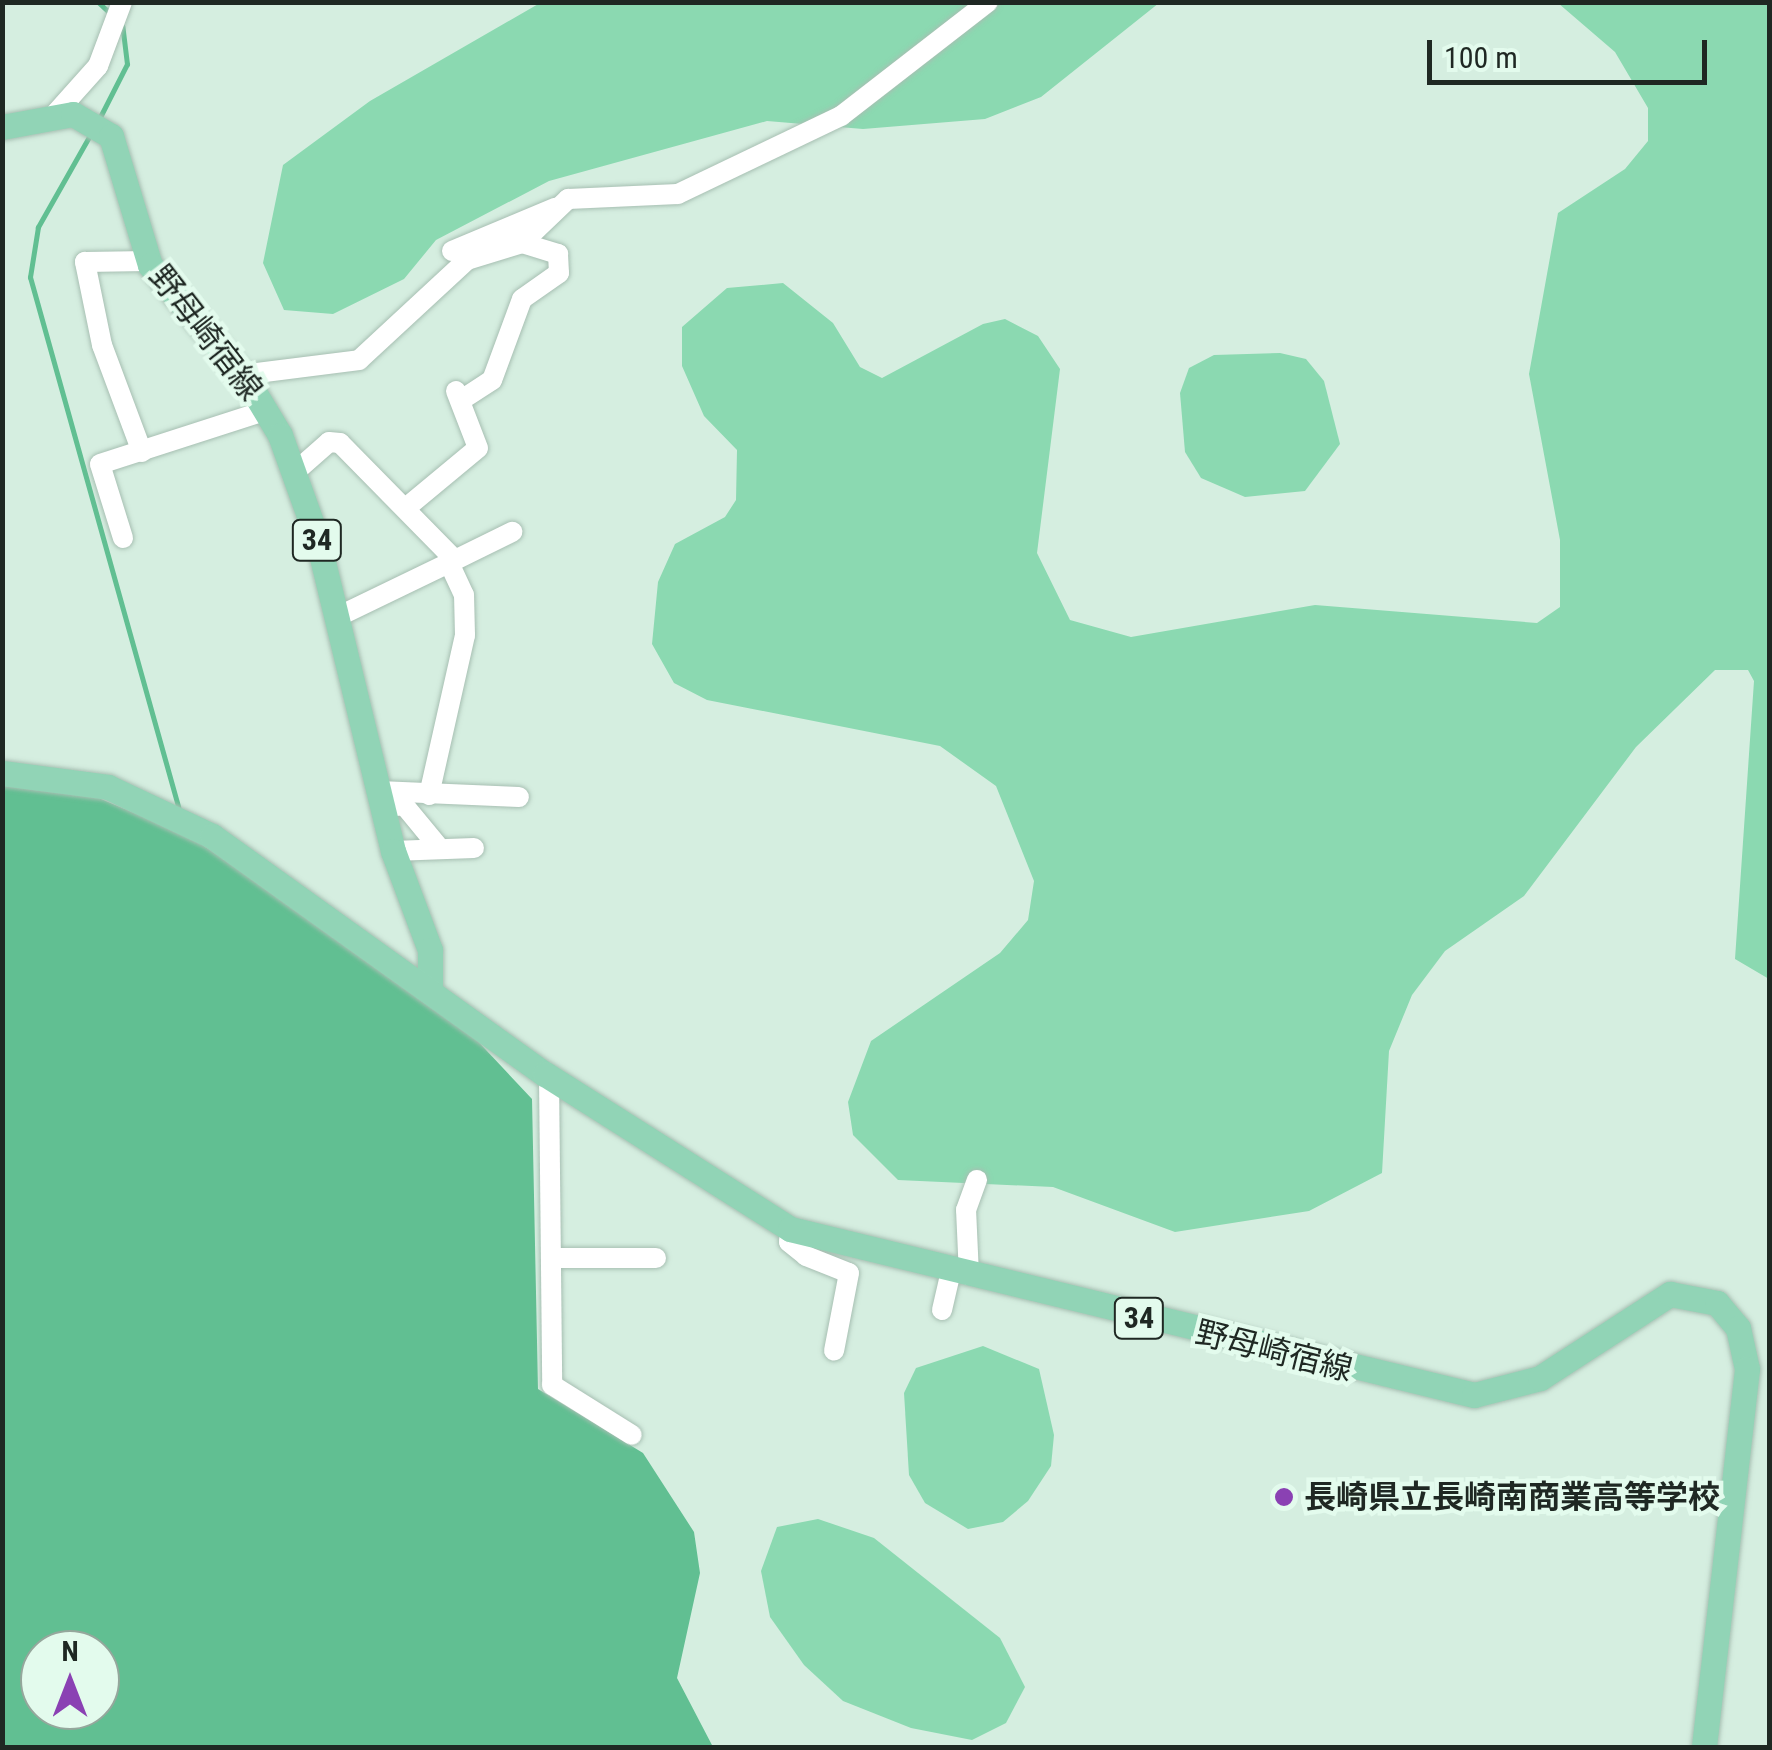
<!DOCTYPE html>
<meta charset="utf-8">
<style>
body{margin:0}
#map{position:relative;width:1772px;height:1750px;overflow:hidden;background:#d5eee0;font-family:"Roboto Condensed","Noto Sans JP",sans-serif}
div>[style]{position:absolute}
.green>*{inset:0;background:#8bd9b1}
.water>*{inset:0;background:#61bf92}
.stream>*{height:5px;margin:-2.5px;padding:0 2.5px;transform-origin:2.5px;border-radius:2.5px;background:#61bf92}
.roads{filter:drop-shadow(0 0 2px #a7bfb2) drop-shadow(0 0 2px #a7bfb2)}
.minor>*{height:20px;margin:-10px;padding:0 10px;transform-origin:10px;border-radius:10px;background:#fff}
.major>*{height:25px;margin:-12.5px;padding:0 12.5px;transform-origin:12.5px;border-radius:12.5px;background:#91d4b6}
.dots>*{width:28px;height:28px;translate:-50% -50%;box-sizing:border-box;border:5px solid #e3fbed;border-radius:50%}
span{translate:-50% -50%;white-space:nowrap;text-align:center;line-height:1.15;-webkit-text-stroke:9px #e3fbed;paint-order:stroke}
.shield-label span{padding:2px 8px;background:#e3fbed;border:2px solid;border-radius:8px;-webkit-text-stroke-width:0}
.shield-label{font-size:30px;color:#1f2823;font-weight:700}
.street-label{font-size:32px;color:#1f2823}
.poi-label{font-size:32px;color:#1f2823;font-weight:700}
.left{translate:0 -50%;text-align:left}
.frame{position:absolute;inset:0;border:5px solid #1f2823;pointer-events:none}
.north{position:absolute;left:20px;top:1630px;width:100px;height:100px;box-sizing:border-box;background:#e3fbed;border:2px solid #95a79c;border-radius:50%;rotate:0deg;font-size:28px;font-weight:700;line-height:40px;text-align:center;color:#1f2823}
.north::after{content:'';display:block;margin:auto;width:35px;height:45px;background:#8a41b3;clip-path:polygon(50% 0,100% 100%,50% 72%,0 100%)}
.scale{position:absolute;left:1427px;top:40px;width:280px;height:45px;box-sizing:border-box;border:5px solid #1f2823;border-top:0;padding-left:12px;font-size:30px;line-height:35px;white-space:nowrap;color:#1f2823;-webkit-text-stroke:8px #e3fbed;paint-order:stroke}
</style>
<div id="map">
<div class="green">
<div style="clip-path:polygon(540px 3px,1159px 3px,1041px 97px,985px 119px,863px 129px,767px 121px,549px 181px,436px 240px,404px 279px,333px 314px,284px 310px,263px 263px,283px 165px,370px 101px)"></div>
<div style="clip-path:polygon(1558px 3px,1769px 3px,1769px 979px,1735px 959px,1754px 681px,1748px 670px,1715px 670px,1636px 747px,1524px 896px,1445px 951px,1412px 995px,1389px 1051px,1382px 1173px,1309px 1211px,1175px 1232px,1053px 1187px,898px 1180px,853px 1135px,848px 1102px,871px 1041px,1000px 953px,1028px 920px,1034px 881px,996px 786px,940px 746px,707px 700px,674px 683px,652px 644px,658px 582px,675px 544px,725px 517px,736px 500px,737px 450px,704px 416px,682px 366px,682px 327px,727px 288px,783px 283px,833px 323px,860px 367px,882px 378px,983px 324px,1005px 319px,1038px 336px,1060px 369px,1037px 553px,1070px 620px,1131px 637px,1315px 605px,1537px 623px,1560px 607px,1560px 540px,1529px 374px,1558px 213px,1625px 169px,1648px 141px,1648px 108px,1615px 52px)"></div>
<div style="clip-path:polygon(1280px 353px,1306px 359px,1324px 381px,1340px 444px,1305px 491px,1245px 497px,1201px 478px,1185px 452px,1180px 393px,1189px 368px,1214px 355px)"></div>
<div style="clip-path:polygon(983px 1346px,1039px 1369px,1054px 1435px,1051px 1466px,1028px 1501px,1003px 1522px,968px 1529px,925px 1503px,909px 1475px,904px 1393px,916px 1368px)"></div>
<div style="clip-path:polygon(818px 1519px,874px 1538px,1000px 1638px,1025px 1687px,1006px 1723px,972px 1740px,911px 1728px,843px 1701px,804px 1665px,770px 1617px,761px 1571px,777px 1527px)"></div>
</div>
<div class="water">
<div style="clip-path:polygon(evenodd,2px 782px,87px 793px,191px 837px,456px 1018px,532px 1099px,538px 1389px,643px 1453px,694px 1532px,700px 1573px,677px 1678px,713px 1747px,3px 1747px,2px 782px,40px 1650px,100px 1650px,100px 1710px,40px 1710px,40px 1650px)"></div>
</div>
<div class="stream">
<div style="left:98px;top:2px;width:18px;rotate:43deg"></div>
<div style="left:98px;top:121px;width:64px;rotate:-63deg"></div>
<div style="left:127px;top:64px;width:38px;rotate:-97deg"></div>
<div style="left:90px;top:135px;width:106px;rotate:119.5deg"></div>
<div style="left:38px;top:227px;width:51px;rotate:99.1deg"></div>
<div style="left:30px;top:277px;width:557px;rotate:74.37deg"></div>
</div>
<div class="roads">
<div class="minor">
<div style="left:56px;top:113px;width:63px;rotate:-48.2deg"></div>
<div style="left:98px;top:66px;width:68px;rotate:-69.4deg"></div>
<div style="left:522px;top:243px;width:64px;rotate:-43.7deg"></div>
<div style="left:568px;top:199px;width:110px;rotate:-2.6deg"></div>
<div style="left:678px;top:194px;width:181px;rotate:-25.6deg"></div>
<div style="left:841px;top:116px;width:186px;rotate:-37.8deg"></div>
<div style="left:452px;top:251px;width:112px;rotate:-22.7deg"></div>
<div style="left:241px;top:375px;width:119px;rotate:-7.2deg"></div>
<div style="left:359px;top:360px;width:147px;rotate:-42.8deg"></div>
<div style="left:467px;top:260px;width:58px;rotate:-17.2deg"></div>
<div style="left:522px;top:243px;width:38px;rotate:17deg"></div>
<div style="left:558px;top:254px;width:19px;rotate:87deg"></div>
<div style="left:559px;top:273px;width:45px;rotate:144.9deg"></div>
<div style="left:522px;top:299px;width:86px;rotate:110.3deg"></div>
<div style="left:492px;top:380px;width:35px;rotate:147deg"></div>
<div style="left:142px;top:452px;width:114px;rotate:-110.5deg"></div>
<div style="left:102px;top:345px;width:85px;rotate:-101.6deg"></div>
<div style="left:85px;top:262px;width:63px;rotate:-0.9deg"></div>
<div style="left:295px;top:472px;width:45px;rotate:-41.4deg"></div>
<div style="left:329px;top:442px;width:11px;rotate:5deg"></div>
<div style="left:340px;top:443px;width:164px;rotate:45.5deg"></div>
<div style="left:455px;top:560px;width:131px;rotate:154.2deg"></div>
<div style="left:407px;top:507px;width:92px;rotate:-39.7deg"></div>
<div style="left:478px;top:448px;width:61px;rotate:-111.1deg"></div>
<div style="left:123px;top:538px;width:77px;rotate:-107.3deg"></div>
<div style="left:100px;top:464px;width:176px;rotate:-17.9deg"></div>
<div style="left:455px;top:560px;width:64px;rotate:-26.2deg"></div>
<div style="left:379px;top:791px;width:140px;rotate:2.5deg"></div>
<div style="left:429px;top:795px;width:164px;rotate:-77.3deg"></div>
<div style="left:465px;top:635px;width:40px;rotate:-91.4deg"></div>
<div style="left:464px;top:595px;width:35px;rotate:-115deg"></div>
<div style="left:383px;top:807px;width:21px;rotate:-5deg"></div>
<div style="left:404px;top:805px;width:52px;rotate:50.5deg"></div>
<div style="left:393px;top:851px;width:81px;rotate:-2.1deg"></div>
<div style="left:549px;top:1076px;width:309px;rotate:89.4deg"></div>
<div style="left:552px;top:1385px;width:94px;rotate:32deg"></div>
<div style="left:790px;top:1229px;width:13px;rotate:94deg"></div>
<div style="left:789px;top:1242px;width:22px;rotate:39deg"></div>
<div style="left:806px;top:1256px;width:46px;rotate:21.6deg"></div>
<div style="left:849px;top:1273px;width:79px;rotate:100.9deg"></div>
<div style="left:551px;top:1258px;width:105px"></div>
<div style="left:969px;top:1275px;width:65px;rotate:-92.6deg"></div>
<div style="left:966px;top:1210px;width:32px;rotate:-70deg"></div>
<div style="left:942px;top:1310px;width:40px;rotate:-77deg"></div>
</div>
<div class="major">
<div style="left:2px;top:127px;width:72px;rotate:-10.4deg"></div>
<div style="left:73px;top:114px;width:44px;rotate:30.1deg"></div>
<div style="left:111px;top:136px;width:135px;rotate:73.2deg"></div>
<div style="left:150px;top:265px;width:153px;rotate:50.1deg"></div>
<div style="left:248px;top:382px;width:62px;rotate:58.9deg"></div>
<div style="left:280px;top:435px;width:113px;rotate:70.3deg"></div>
<div style="left:318px;top:541px;width:319px;rotate:76.4deg"></div>
<div style="left:393px;top:851px;width:106px;rotate:69.5deg"></div>
<div style="left:430px;top:950px;width:35px;rotate:90deg"></div>
<div style="left:2px;top:773px;width:107px;rotate:7.5deg"></div>
<div style="left:108px;top:787px;width:115px;rotate:25.2deg"></div>
<div style="left:212px;top:836px;width:409px;rotate:35.6deg"></div>
<div style="left:545px;top:1074px;width:290px;rotate:32.3deg"></div>
<div style="left:790px;top:1229px;width:704px;rotate:13.64deg"></div>
<div style="left:1474px;top:1395px;width:68px;rotate:-14.4deg"></div>
<div style="left:1540px;top:1378px;width:155px;rotate:-32.9deg"></div>
<div style="left:1670px;top:1294px;width:48px;rotate:10.8deg"></div>
<div style="left:1717px;top:1303px;width:33px;rotate:50deg"></div>
<div style="left:1738px;top:1328px;width:42px;rotate:77.6deg"></div>
<div style="left:1747px;top:1369px;width:381px;rotate:96.5deg"></div>
</div>
</div>
<div class="dots">
<div style="left:1284px;top:1497px;background:#8a41b3"></div>
</div>
<div class="shield-label">
<span style="left:317px;top:540px">34</span>
<span style="left:1139px;top:1318px">34</span>
</div>
<div class="street-label">
<span style="left:206px;top:333px;rotate:52deg">野母崎宿線</span>
<span style="left:1274px;top:1351px;rotate:14deg">野母崎宿線</span>
</div>
<div class="poi-label">
<span class="left" style="left:1304px;top:1497px">長崎県立長崎南商業高等学校</span>
</div>
<div class="frame"></div>
<div class="north">N</div>
<div class="scale">100 m</div>
</div>
